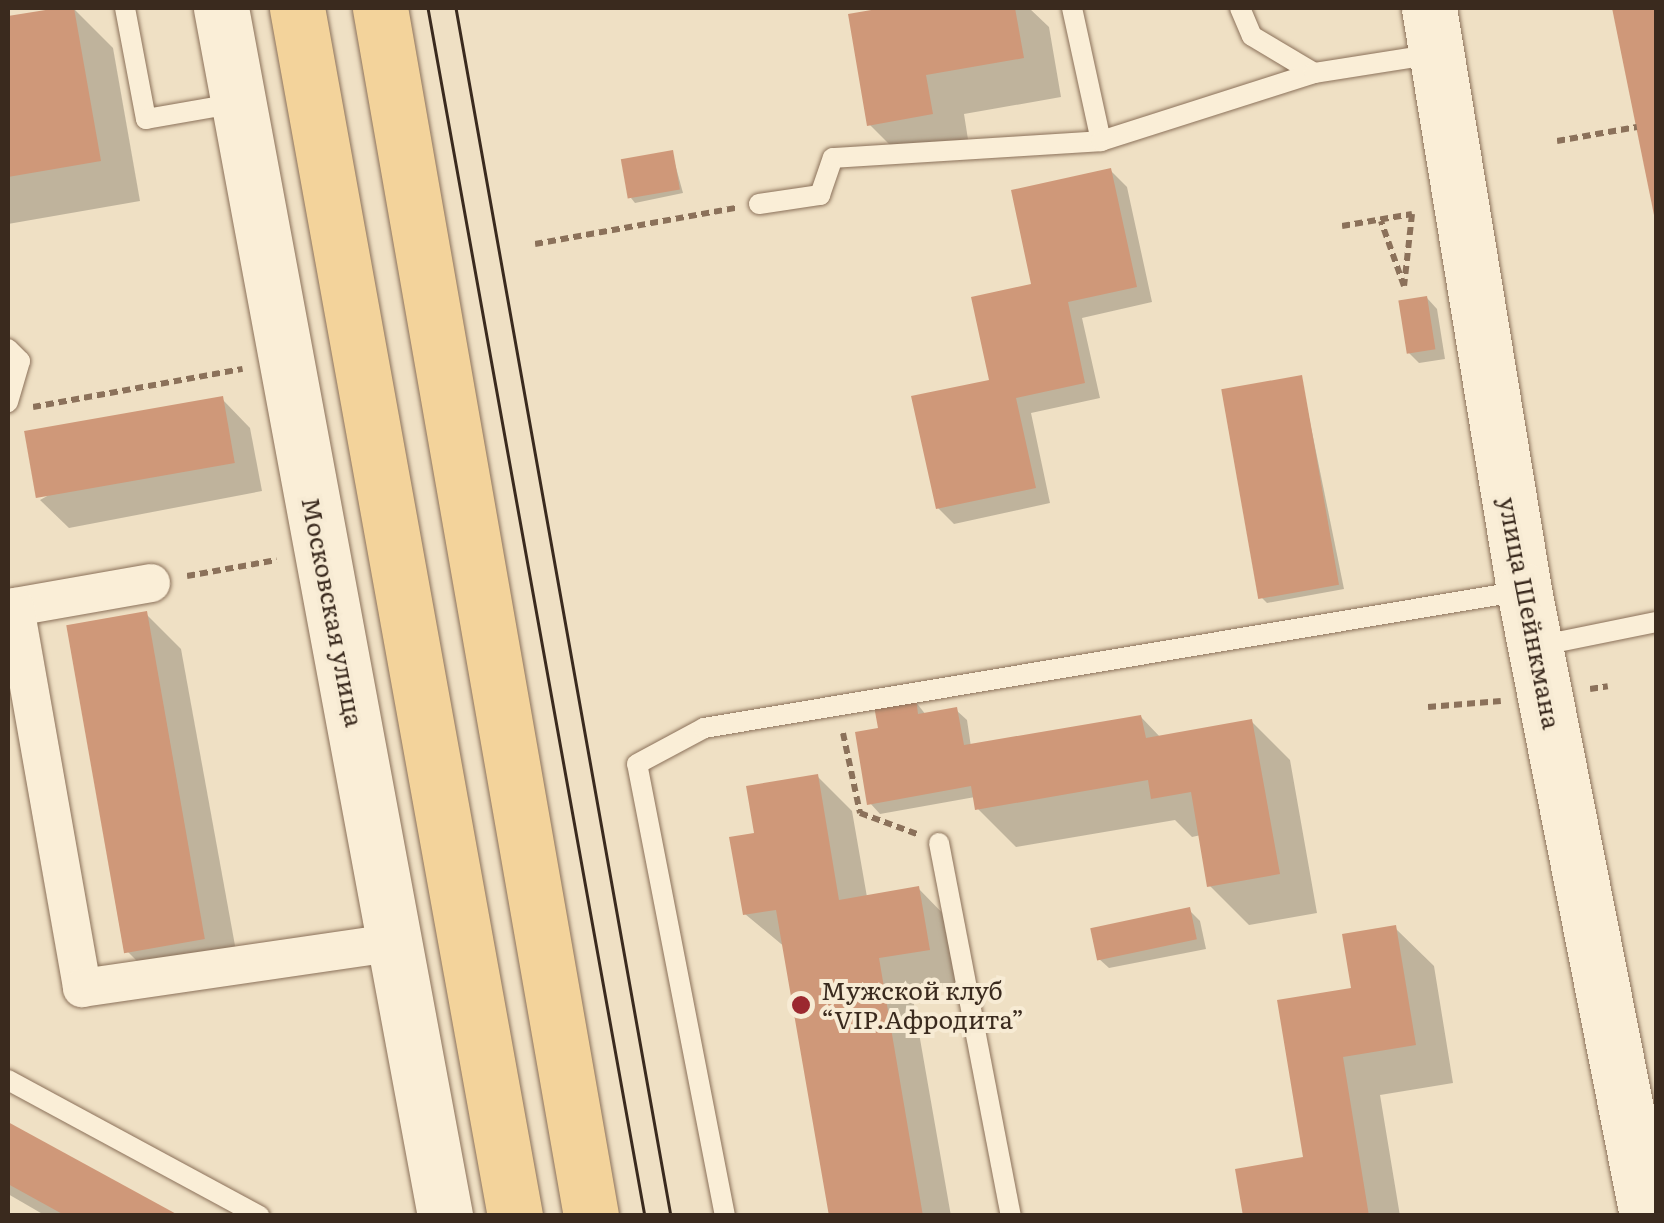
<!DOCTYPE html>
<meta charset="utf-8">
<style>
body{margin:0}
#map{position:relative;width:1664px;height:1223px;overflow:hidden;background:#efe0c4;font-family:Literata,serif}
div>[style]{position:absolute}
.shadow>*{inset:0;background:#0003}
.building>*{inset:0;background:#cf9879;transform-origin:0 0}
.path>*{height:6px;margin-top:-3px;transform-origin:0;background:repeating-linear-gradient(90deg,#8b715a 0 8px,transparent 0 13px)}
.roads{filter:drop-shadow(0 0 2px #8b715a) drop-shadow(0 0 2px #8b715a)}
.lane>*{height:20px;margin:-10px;padding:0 10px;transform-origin:10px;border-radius:10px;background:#faeed7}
.street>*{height:38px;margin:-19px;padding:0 19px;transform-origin:19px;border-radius:19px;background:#faeed7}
.secondary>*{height:55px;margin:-27.5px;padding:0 27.5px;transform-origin:27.5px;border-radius:27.5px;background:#faeed7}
.primary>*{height:55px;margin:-27.5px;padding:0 27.5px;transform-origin:27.5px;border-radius:27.5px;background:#f3d39b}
.tram>*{height:2.5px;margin:-1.25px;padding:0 1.25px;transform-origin:1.25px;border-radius:1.25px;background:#3a2a1e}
.dots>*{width:28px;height:28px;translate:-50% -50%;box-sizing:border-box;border:5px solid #f7ebd4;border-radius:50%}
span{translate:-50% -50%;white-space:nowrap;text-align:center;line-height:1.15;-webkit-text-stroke:8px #f7ebd4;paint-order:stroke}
.street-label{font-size:25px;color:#3a2a1e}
.poi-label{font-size:25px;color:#3a2a1e}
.left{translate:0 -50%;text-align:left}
.frame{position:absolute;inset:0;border:10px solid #3a2a1e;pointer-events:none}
</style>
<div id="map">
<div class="shadow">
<div style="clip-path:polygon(73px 8px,113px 48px,140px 201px,8px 224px,8px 19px)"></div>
<div style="clip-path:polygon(898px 8px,1029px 8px,1049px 27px,1061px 97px,964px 114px,970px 152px,908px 163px,869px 124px,850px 16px)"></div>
<div style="clip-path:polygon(1615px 8px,1656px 8px,1656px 216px,1630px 80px)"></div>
<div style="clip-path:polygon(672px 153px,683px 193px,635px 203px,631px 198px)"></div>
<div style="clip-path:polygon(1111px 171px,1127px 187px,1152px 302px,1082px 318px,1100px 398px,1031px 413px,1050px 503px,954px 524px,938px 508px,991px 382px,1034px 286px)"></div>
<div style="clip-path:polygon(1427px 298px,1437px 309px,1445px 359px,1419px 363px,1408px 352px)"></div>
<div style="clip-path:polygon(1301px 378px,1344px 589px,1267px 603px,1262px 598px)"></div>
<div style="clip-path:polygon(222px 399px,250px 428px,262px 491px,69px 528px,40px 500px)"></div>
<div style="clip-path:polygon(146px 614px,181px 649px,240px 973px,163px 987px,128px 952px)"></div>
<div style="clip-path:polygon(915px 701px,926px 715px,956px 710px,967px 720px,971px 747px,1141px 717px,1161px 738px,1252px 722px,1290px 760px,1317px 913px,1249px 925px,1210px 886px,1201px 835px,1192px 837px,1175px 820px,1016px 847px,977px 808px,975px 797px,880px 814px,870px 803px,881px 730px)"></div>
<div style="clip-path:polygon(817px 776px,852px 811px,867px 897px,918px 888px,953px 924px,963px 985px,912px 993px,951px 1216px,831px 1216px,786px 948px,745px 914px,757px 835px)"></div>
<div style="clip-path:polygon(1189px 910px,1200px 921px,1206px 949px,1109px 968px,1098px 958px)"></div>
<div style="clip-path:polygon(1395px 928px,1434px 966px,1453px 1083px,1380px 1095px,1400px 1216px,1245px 1216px,1306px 1159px,1354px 990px)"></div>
<div style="clip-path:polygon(8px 1125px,175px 1216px,46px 1216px,8px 1194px)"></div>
</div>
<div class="building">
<div style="clip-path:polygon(58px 8px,74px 8px,101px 161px,8px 177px,8px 16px)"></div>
<div style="clip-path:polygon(883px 8px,1015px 8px,1024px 58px,926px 75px,933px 114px,867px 126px,848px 14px)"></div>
<div style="clip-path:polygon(1612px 8px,1656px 8px,1656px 220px,1655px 220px)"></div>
<div style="left:673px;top:150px;width:40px;height:53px;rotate:80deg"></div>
<div style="clip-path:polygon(1111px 168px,1137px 287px,1068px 302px,1085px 383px,1016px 398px,1036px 488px,936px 509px,911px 396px,989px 380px,971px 297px,1031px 284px,1011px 190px)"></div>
<div style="left:1427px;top:296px;width:54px;height:29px;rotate:81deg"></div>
<div style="left:1302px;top:375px;width:213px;height:82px;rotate:80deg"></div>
<div style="left:223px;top:396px;width:68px;height:202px;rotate:80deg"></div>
<div style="left:147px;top:611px;width:333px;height:82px;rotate:80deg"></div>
<div style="clip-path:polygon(916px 698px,918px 714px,957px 707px,964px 745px,1141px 715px,1146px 738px,1252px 719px,1280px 874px,1207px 887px,1191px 792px,1151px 799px,1148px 780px,975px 810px,971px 786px,867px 805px,855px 732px,878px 728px,874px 706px)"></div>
<div style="clip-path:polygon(818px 774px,839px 900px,919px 886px,930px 950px,879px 958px,923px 1216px,829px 1216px,776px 910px,743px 915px,729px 837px,754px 833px,746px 786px)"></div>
<div style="left:1190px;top:907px;width:33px;height:102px;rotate:78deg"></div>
<div style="clip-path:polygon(1396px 925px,1416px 1045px,1343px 1057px,1369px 1216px,1243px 1216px,1235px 1169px,1303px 1157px,1277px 1000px,1351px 988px,1342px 934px)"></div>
<div style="clip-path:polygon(8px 1122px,180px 1216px,66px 1216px,8px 1184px)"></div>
</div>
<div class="path">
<div style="left:1557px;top:141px;width:81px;rotate:-9.9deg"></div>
<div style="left:1342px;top:226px;width:71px;rotate:-9.7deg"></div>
<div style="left:1412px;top:214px;width:72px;rotate:96.3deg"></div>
<div style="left:1404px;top:286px;width:69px;rotate:-109.5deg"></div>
<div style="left:535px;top:244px;width:204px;rotate:-10.2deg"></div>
<div style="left:33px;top:407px;width:213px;rotate:-10.3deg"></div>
<div style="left:187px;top:576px;width:91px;rotate:-10.1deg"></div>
<div style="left:1590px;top:689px;width:18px;rotate:-9deg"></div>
<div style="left:1428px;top:707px;width:73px;rotate:-4.7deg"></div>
<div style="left:843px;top:733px;width:82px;rotate:78deg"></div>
<div style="left:860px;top:813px;width:61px;rotate:20.2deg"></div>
</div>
<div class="roads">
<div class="lane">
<div style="left:125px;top:8px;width:113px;rotate:79.3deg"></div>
<div style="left:146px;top:119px;width:93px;rotate:-9.9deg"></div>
<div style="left:1072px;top:8px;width:136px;rotate:77.7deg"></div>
<div style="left:1240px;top:8px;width:30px;rotate:67deg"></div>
<div style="left:1252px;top:36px;width:72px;rotate:30.8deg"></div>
<div style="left:759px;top:204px;width:62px;rotate:-8.4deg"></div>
<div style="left:820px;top:195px;width:39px;rotate:-71deg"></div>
<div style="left:833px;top:158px;width:269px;rotate:-3.6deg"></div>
<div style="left:1101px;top:141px;width:224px;rotate:-17.7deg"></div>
<div style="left:1314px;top:73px;width:121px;rotate:-9deg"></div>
<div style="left:8px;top:349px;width:17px;rotate:45deg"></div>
<div style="left:20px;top:361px;width:43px;rotate:106.3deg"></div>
<div style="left:1538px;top:646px;width:120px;rotate:-11.5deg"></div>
<div style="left:939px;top:843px;width:380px;rotate:79.1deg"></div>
<div style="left:8px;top:1080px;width:286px;rotate:28.4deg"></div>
<div style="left:725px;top:1216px;width:460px;rotate:-101deg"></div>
<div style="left:637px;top:764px;width:76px;rotate:-28.2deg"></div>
<div style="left:704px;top:728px;width:829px;rotate:-9.51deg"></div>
</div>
<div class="street">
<div style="left:151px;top:583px;width:138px;rotate:170deg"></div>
<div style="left:15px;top:607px;width:387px;rotate:80deg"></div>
<div style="left:82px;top:988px;width:319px;rotate:-8.3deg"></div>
</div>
<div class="secondary">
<div style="left:221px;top:8px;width:1229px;rotate:79.49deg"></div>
<div style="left:1429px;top:8px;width:590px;rotate:80.73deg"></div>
<div style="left:1524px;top:590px;width:638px;rotate:78.88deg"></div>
</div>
<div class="primary">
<div style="left:297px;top:8px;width:1228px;rotate:79.77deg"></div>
<div style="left:380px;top:8px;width:1226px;rotate:80.09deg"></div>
</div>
</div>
<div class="tram">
<div style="left:428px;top:8px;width:1227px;rotate:79.82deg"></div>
<div style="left:456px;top:8px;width:1227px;rotate:79.91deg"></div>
</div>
<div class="dots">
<div style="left:801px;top:1005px;background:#9b282f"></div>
</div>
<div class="street-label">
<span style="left:333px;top:612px;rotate:79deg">Московская улица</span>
<span style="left:1530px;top:613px;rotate:79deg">улица Шейнкмана</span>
</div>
<div class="poi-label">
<span class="left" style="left:821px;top:1005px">Мужской клуб<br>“VIP.Афродита”</span>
</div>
<div class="frame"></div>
</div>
